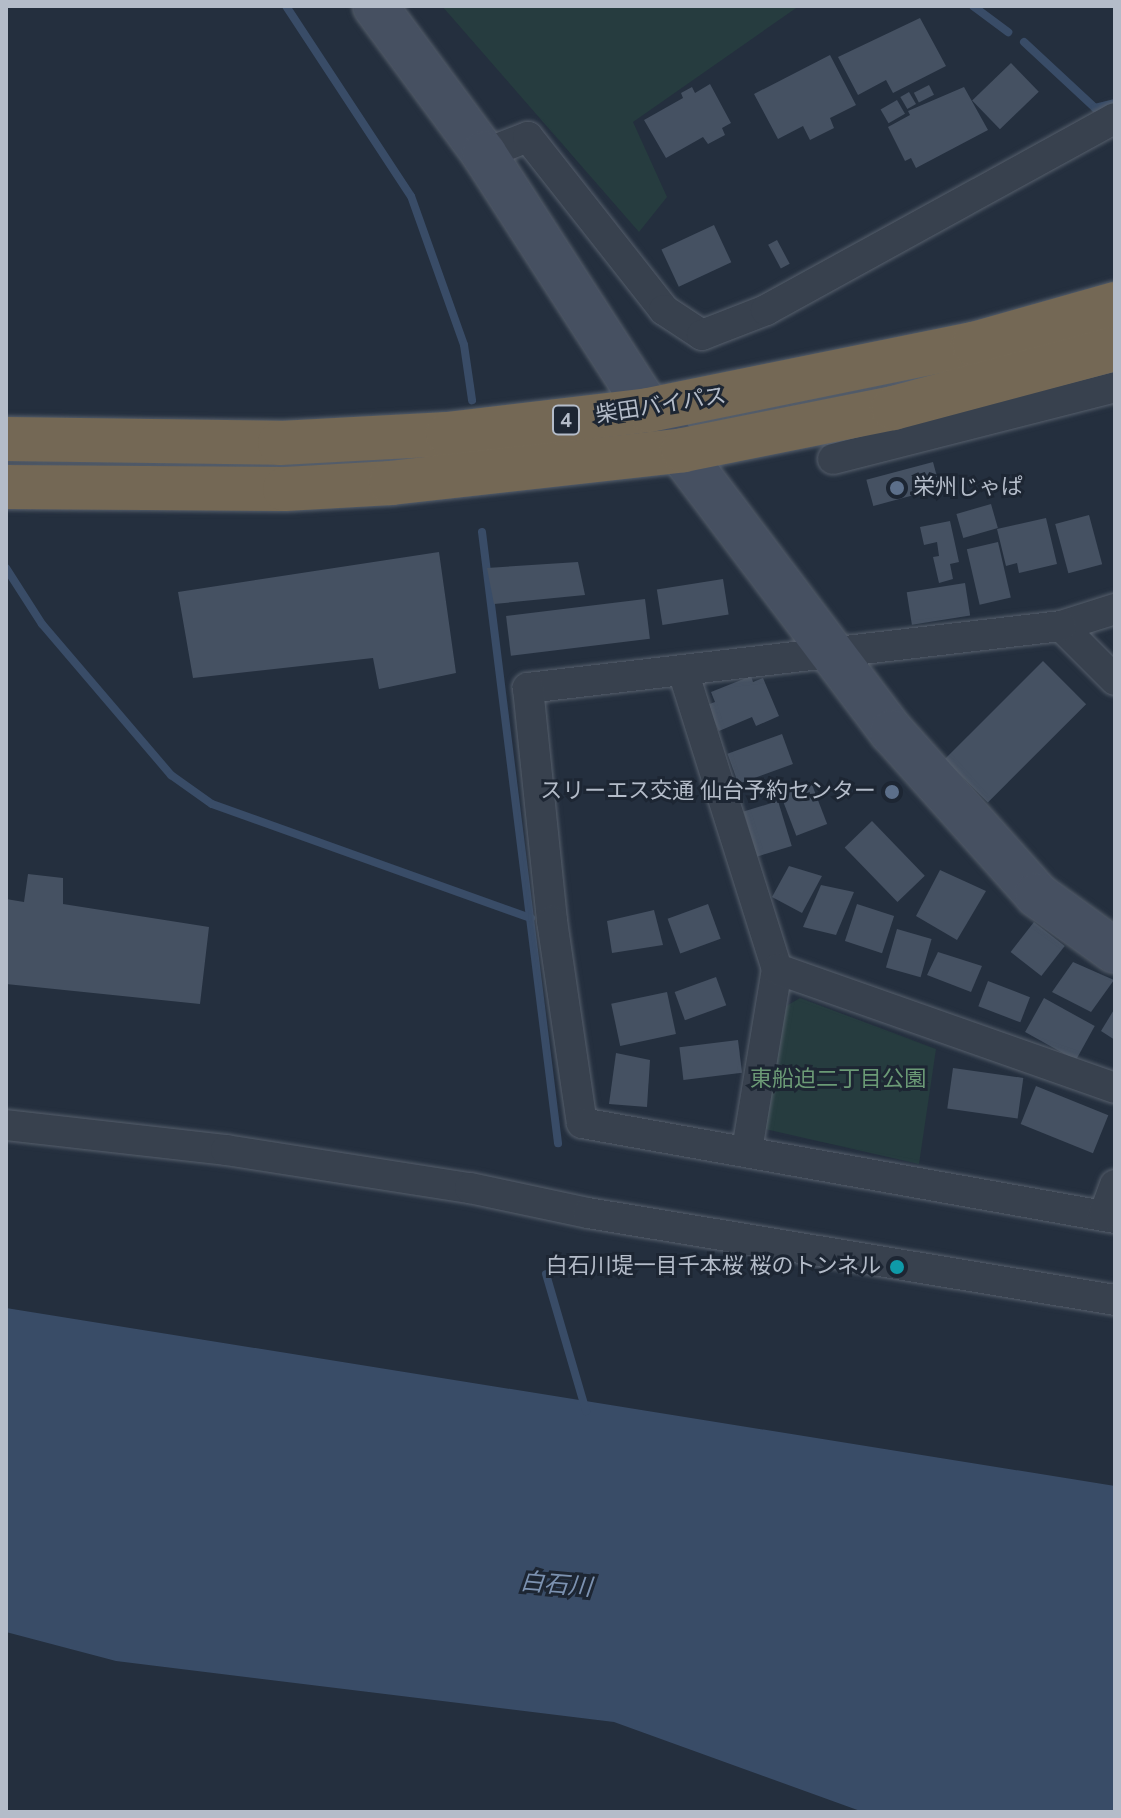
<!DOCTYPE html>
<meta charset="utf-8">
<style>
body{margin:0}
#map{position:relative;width:1121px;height:1818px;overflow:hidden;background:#242f3e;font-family:"Nunito Sans","Noto Sans JP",sans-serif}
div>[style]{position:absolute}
.green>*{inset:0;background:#263c3f}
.water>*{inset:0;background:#394c67}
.stream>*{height:8px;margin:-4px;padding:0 4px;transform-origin:4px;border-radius:4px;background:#394c67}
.building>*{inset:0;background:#455162;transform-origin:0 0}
.roads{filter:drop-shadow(0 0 2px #565f6c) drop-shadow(0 0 2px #565f6c)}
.street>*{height:30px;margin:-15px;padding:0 15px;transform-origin:15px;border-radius:15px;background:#38414e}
.secondary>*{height:44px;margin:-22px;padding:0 22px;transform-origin:22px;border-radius:22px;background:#465061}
.highway>*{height:44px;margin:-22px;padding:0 22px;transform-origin:22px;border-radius:22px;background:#746855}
.dots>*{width:22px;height:22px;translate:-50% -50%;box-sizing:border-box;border:4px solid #1d2633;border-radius:50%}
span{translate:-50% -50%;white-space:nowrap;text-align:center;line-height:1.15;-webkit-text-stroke:6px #1d2633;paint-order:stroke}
.shield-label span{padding:2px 6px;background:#1d2633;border:2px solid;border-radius:6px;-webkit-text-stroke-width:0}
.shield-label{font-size:20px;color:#b4bcc9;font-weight:700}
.street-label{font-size:22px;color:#b4bcc9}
.poi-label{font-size:22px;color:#b4bcc9}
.left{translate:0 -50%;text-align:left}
.right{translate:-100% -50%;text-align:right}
.park-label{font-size:22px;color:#6b9a76}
.water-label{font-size:24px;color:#7c92b1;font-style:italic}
.frame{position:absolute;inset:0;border:8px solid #b4bcc9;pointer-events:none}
</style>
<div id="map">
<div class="green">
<div style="clip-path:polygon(442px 6px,799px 6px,633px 122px,667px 197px,639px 232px)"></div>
<div style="clip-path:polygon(800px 998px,936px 1049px,919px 1164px,765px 1129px,783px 1008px)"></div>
</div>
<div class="water">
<div style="clip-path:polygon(6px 1308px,1115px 1486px,1115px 1812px,863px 1812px,614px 1722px,116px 1661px,6px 1632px)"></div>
</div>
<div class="stream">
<div style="left:286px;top:6px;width:227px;rotate:56.7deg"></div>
<div style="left:411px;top:196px;width:158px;rotate:70.4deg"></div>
<div style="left:464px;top:345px;width:56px;rotate:81.7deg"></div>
<div style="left:973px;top:6px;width:44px;rotate:36.6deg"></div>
<div style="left:1024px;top:42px;width:97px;rotate:42.9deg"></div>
<div style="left:1095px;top:108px;width:21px;rotate:-14deg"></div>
<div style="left:482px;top:532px;width:616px;rotate:82.91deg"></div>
<div style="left:6px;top:568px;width:67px;rotate:57.3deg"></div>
<div style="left:42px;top:624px;width:199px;rotate:49.5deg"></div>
<div style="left:171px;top:775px;width:50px;rotate:35.3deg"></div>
<div style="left:212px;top:804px;width:339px;rotate:19.7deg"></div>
<div style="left:546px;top:1274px;width:143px;rotate:73.7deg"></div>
</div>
<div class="building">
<div style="clip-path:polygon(920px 18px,946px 66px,893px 93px,886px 80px,858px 95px,838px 57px)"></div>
<div style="clip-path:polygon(830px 55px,856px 105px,830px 118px,834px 128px,810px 140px,803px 126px,778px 139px,754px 94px)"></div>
<div style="left:1011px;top:63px;width:40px;height:54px;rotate:46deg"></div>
<div style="clip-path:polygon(710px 84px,731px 123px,722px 128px,725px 135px,708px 144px,703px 137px,666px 158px,644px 120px,683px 98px,681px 93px,692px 87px,695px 93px)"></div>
<div style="left:929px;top:85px;width:11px;height:17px;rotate:63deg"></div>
<div style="clip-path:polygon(964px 87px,988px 130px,916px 168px,911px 158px,905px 161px,888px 127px,910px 115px,908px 111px)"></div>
<div style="left:909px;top:92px;width:14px;height:10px;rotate:60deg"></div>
<div style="left:897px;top:100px;width:16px;height:19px;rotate:60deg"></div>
<div style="left:714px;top:225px;width:41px;height:58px;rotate:65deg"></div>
<div style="left:777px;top:240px;width:27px;height:10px;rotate:62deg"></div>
<div style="left:933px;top:462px;width:27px;height:69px;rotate:75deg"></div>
<div style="left:991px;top:504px;width:25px;height:36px;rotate:74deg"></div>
<div style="left:1089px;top:515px;width:51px;height:35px;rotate:75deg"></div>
<div style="clip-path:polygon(1046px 518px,1057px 564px,1019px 573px,1017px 563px,1006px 566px,997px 529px)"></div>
<div style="clip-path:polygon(950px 521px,959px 562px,950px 564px,953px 579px,939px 583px,933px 557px,939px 556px,937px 542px,924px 545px,920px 527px)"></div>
<div style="left:998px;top:542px;width:57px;height:32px;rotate:77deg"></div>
<div style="clip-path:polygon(439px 552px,456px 673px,379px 689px,373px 658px,193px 678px,178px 592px)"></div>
<div style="clip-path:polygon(578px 562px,585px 595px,494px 604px,487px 568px)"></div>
<div style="left:723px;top:579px;width:36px;height:67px;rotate:81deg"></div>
<div style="left:965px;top:583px;width:33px;height:59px;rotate:81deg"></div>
<div style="left:645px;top:599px;width:40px;height:140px;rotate:83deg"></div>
<div style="left:1043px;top:661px;width:61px;height:139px;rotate:45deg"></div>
<div style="clip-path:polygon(751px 676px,753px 682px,763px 678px,779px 716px,756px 726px,752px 717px,719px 731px,707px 705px,715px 702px,711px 692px)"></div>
<div style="left:782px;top:734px;width:32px;height:58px;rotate:70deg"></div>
<div style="left:811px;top:782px;width:45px;height:33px;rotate:69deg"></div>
<div style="left:778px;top:801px;width:47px;height:36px;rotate:73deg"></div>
<div style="left:872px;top:821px;width:76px;height:38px;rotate:46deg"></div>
<div style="clip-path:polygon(789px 866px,822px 876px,802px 913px,772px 897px)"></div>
<div style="clip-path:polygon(940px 870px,986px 891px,957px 940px,916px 916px)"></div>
<div style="clip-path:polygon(28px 874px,63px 878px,63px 904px,209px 927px,200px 1004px,6px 984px,6px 899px,24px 902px)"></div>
<div style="clip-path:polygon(821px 885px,854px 892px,836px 935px,803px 927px)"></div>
<div style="left:708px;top:904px;width:37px;height:43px;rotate:70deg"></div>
<div style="left:857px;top:904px;width:39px;height:39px;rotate:18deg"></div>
<div style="clip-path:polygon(654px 910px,663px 945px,612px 953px,607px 921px)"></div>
<div style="left:1034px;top:922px;width:39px;height:38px;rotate:38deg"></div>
<div style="left:897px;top:929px;width:36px;height:40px;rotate:16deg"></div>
<div style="clip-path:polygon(938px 952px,982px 966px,971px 992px,927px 975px)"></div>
<div style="clip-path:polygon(1073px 962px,1114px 980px,1091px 1012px,1052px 992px)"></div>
<div style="left:716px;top:977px;width:30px;height:44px;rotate:70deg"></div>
<div style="left:988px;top:981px;width:45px;height:27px;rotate:21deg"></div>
<div style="left:667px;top:992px;width:43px;height:57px;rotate:78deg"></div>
<div style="left:1044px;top:998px;width:58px;height:39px;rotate:29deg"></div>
<div style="clip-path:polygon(1115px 1008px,1115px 1040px,1101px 1031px)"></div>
<div style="left:738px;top:1040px;width:33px;height:59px;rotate:83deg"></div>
<div style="clip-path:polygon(616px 1053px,650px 1060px,647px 1107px,609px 1104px)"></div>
<div style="left:953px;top:1068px;width:71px;height:41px;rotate:8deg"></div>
<div style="left:1036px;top:1086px;width:78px;height:41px;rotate:22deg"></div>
</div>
<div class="roads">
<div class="street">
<div style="left:484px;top:154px;width:47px;rotate:-21.1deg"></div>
<div style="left:528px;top:137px;width:220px;rotate:51.8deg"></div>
<div style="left:664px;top:310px;width:45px;rotate:33.3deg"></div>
<div style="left:702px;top:335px;width:69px;rotate:-21.3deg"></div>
<div style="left:766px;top:310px;width:398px;rotate:-28.8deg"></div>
<div style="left:833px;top:459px;width:291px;rotate:-14.3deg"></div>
<div style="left:1061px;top:626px;width:57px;rotate:-17.5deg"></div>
<div style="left:683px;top:671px;width:312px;rotate:72.5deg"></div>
<div style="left:777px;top:969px;width:183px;rotate:99.4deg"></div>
<div style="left:1115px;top:680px;width:76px;rotate:-135deg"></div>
<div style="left:1061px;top:626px;width:537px;rotate:173.37deg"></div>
<div style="left:528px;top:688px;width:234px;rotate:84.1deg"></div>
<div style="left:552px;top:921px;width:204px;rotate:81.6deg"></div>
<div style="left:582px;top:1123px;width:541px;rotate:10.11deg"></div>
<div style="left:777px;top:969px;width:358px;rotate:19.4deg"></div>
<div style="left:6px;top:1125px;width:221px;rotate:6.5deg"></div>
<div style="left:226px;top:1150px;width:247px;rotate:8.9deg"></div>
<div style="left:470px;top:1188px;width:121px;rotate:12deg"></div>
<div style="left:588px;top:1213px;width:534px;rotate:9.37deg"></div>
<div style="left:1104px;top:1215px;width:32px;rotate:-70deg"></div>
</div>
<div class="secondary">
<div style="left:375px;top:6px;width:184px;rotate:53.6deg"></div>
<div style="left:484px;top:154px;width:305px;rotate:57.2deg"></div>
<div style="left:649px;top:410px;width:403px;rotate:53deg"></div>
<div style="left:892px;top:732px;width:218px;rotate:48.3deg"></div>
<div style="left:1037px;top:895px;width:96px;rotate:35.7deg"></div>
</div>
<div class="highway">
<div style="left:6px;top:439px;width:274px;rotate:0.8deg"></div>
<div style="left:280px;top:443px;width:168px;rotate:-3.1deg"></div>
<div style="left:448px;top:434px;width:202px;rotate:-6.8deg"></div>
<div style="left:649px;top:410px;width:332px;rotate:-11.5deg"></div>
<div style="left:974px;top:344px;width:147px;rotate:-15.8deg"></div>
<div style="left:6px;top:487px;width:279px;rotate:0.4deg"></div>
<div style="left:285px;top:489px;width:106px;rotate:-3.2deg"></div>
<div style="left:391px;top:483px;width:294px;rotate:-6.4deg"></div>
<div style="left:683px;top:450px;width:214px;rotate:-11.3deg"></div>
<div style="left:893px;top:408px;width:230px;rotate:-14.9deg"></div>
</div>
</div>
<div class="dots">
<div style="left:897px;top:488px;background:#5c6f8a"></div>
<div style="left:892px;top:792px;background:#5c6f8a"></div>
<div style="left:897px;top:1267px;background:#0f9aa8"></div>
</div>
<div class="shield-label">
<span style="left:566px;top:420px">4</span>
</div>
<div class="street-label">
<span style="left:661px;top:406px;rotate:-9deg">柴田バイパス</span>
</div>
<div class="poi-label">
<span class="left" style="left:913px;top:488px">栄州じゃぱ</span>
<span class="right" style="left:876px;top:792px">スリーエス交通 仙台予約センター</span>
<span class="right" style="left:881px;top:1267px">白石川堤一目千本桜 桜のトンネル</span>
</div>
<div class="park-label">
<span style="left:838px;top:1080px">東船迫二丁目公園</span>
</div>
<div class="water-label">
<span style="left:556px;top:1585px;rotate:5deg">白石川</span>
</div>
<div class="frame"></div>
</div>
